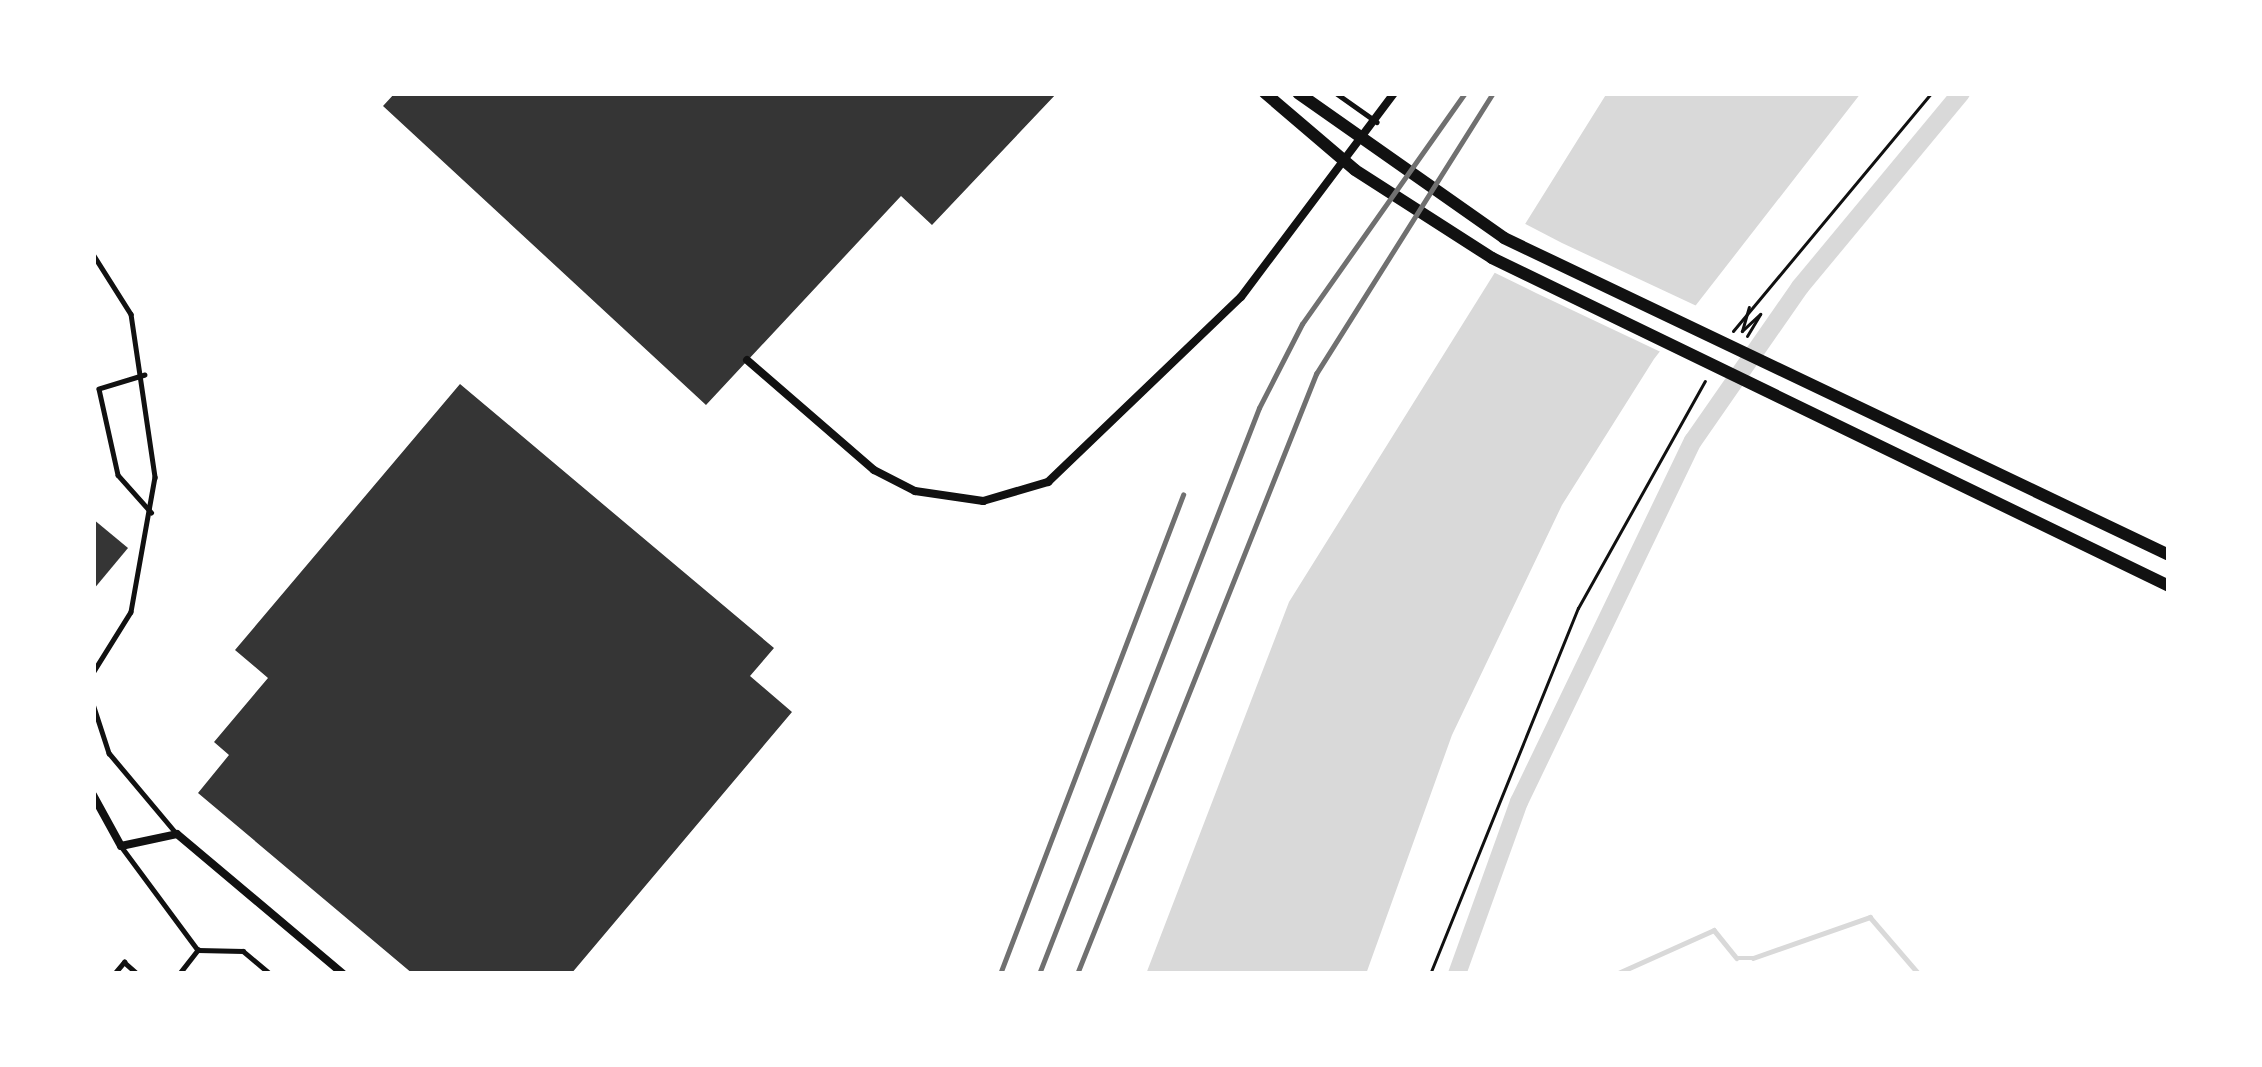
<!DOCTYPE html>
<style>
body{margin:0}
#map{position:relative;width:2262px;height:1067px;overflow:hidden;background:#fff;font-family:"Playfair Display",serif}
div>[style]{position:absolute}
.water>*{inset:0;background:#d9d9d9}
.pier>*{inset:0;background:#fff}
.stream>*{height:4.5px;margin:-2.25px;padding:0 2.25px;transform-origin:2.25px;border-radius:2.25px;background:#d9d9d9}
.canal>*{height:18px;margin:-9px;padding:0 9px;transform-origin:9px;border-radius:9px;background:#d9d9d9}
.building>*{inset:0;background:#353535}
.path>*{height:3px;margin:-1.5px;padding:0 1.5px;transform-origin:1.5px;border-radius:1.5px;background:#111}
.service>*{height:4.5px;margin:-2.25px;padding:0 2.25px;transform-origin:2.25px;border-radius:2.25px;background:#111}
.minor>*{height:8px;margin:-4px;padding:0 4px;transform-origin:4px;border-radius:4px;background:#111}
.primary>*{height:12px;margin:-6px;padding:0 6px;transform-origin:6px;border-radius:6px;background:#111}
.rail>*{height:4.5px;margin:-2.25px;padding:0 2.25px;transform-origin:2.25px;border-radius:2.25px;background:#707070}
span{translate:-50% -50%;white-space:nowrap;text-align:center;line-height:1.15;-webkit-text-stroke:12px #fff;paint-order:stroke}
.frame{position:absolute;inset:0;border:96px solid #fff;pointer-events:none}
</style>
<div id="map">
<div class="water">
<div style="clip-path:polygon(1607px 93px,1861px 93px,1654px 359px,1562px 505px,1452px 735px,1366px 974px,1146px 974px,1289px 602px)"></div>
</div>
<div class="pier">
<div style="clip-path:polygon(1518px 220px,1562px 243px,1701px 308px,1665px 354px,1536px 293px,1487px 269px)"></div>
</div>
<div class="stream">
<div style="left:1616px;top:974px;width:107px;rotate:-24.2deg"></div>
<div style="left:1714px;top:930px;width:36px;rotate:51deg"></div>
<div style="left:1737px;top:958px;width:16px"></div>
<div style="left:1753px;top:958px;width:124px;rotate:-19.3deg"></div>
<div style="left:1870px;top:917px;width:75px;rotate:49.3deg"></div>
</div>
<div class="canal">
<div style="left:1457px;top:974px;width:183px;rotate:-70.2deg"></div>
<div style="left:1519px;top:802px;width:401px;rotate:-64.3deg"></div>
<div style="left:1693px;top:441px;width:188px;rotate:-55.2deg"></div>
<div style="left:1800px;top:287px;width:252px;rotate:-50.3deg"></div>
</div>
<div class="building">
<div style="clip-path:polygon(395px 93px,1057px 93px,932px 225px,901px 196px,706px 405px,383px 106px)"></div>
<div style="clip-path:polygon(460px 384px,774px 648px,750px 676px,792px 712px,571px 974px,413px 974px,198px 793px,229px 755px,214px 742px,268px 678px,235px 650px)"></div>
<div style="clip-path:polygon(93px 519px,128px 548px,93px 590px)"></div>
</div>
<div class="path">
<div style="left:1733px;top:331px;width:310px;rotate:-50.2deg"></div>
<div style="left:1747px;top:336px;width:26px;rotate:-59deg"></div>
<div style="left:1760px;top:314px;width:25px;rotate:137deg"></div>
<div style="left:1742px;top:331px;width:25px;rotate:-74deg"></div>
<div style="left:1430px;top:974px;width:395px;rotate:-68deg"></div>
<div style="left:1578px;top:608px;width:260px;rotate:-60.8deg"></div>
</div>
<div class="service">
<div style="left:1336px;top:93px;width:50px;rotate:35.3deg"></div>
<div style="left:93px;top:254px;width:71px;rotate:57.7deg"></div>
<div style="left:131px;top:314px;width:165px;rotate:81.6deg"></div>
<div style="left:155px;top:477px;width:137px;rotate:100.1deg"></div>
<div style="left:131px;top:612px;width:72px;rotate:121.9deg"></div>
<div style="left:145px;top:375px;width:48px;rotate:163.1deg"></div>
<div style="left:99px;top:389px;width:88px;rotate:77.5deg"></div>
<div style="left:118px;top:475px;width:50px;rotate:48.3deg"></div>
<div style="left:93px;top:704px;width:52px;rotate:71.9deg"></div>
<div style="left:109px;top:753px;width:106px;rotate:50deg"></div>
<div style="left:121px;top:846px;width:129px;rotate:53.5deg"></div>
<div style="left:198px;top:950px;width:45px;rotate:1.3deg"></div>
<div style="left:243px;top:951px;width:35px;rotate:40deg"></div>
<div style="left:114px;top:974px;width:16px;rotate:-50deg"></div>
<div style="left:124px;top:962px;width:18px;rotate:41deg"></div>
<div style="left:179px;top:974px;width:31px;rotate:-52deg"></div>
</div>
<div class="minor">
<div style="left:747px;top:360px;width:168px;rotate:40.9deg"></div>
<div style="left:874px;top:470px;width:46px;rotate:27.1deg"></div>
<div style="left:915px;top:491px;width:69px;rotate:8.4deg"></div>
<div style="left:983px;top:501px;width:68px;rotate:-16.3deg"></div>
<div style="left:1048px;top:482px;width:267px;rotate:-43.8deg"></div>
<div style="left:1241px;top:297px;width:255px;rotate:-53.1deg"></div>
<div style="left:93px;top:795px;width:58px;rotate:61.2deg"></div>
<div style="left:121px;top:846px;width:57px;rotate:-12.1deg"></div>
<div style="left:177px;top:834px;width:217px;rotate:40.1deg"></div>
</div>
<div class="primary">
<div style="left:1265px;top:93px;width:118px;rotate:40.5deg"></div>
<div style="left:1355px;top:170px;width:163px;rotate:32.7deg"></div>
<div style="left:1492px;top:258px;width:752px;rotate:25.85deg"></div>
<div style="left:1298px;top:93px;width:252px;rotate:35.1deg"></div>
<div style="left:1504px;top:238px;width:737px;rotate:25.49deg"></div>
</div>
<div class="rail">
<div style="left:1000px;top:974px;width:513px;rotate:-69.09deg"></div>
<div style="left:1039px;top:974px;width:607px;rotate:-68.76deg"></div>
<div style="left:1259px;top:408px;width:94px;rotate:-62.9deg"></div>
<div style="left:1302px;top:324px;width:283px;rotate:-54.8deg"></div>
<div style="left:1077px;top:974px;width:646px;rotate:-68.28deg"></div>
<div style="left:1316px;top:374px;width:332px;rotate:-57.8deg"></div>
</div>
<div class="frame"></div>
</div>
